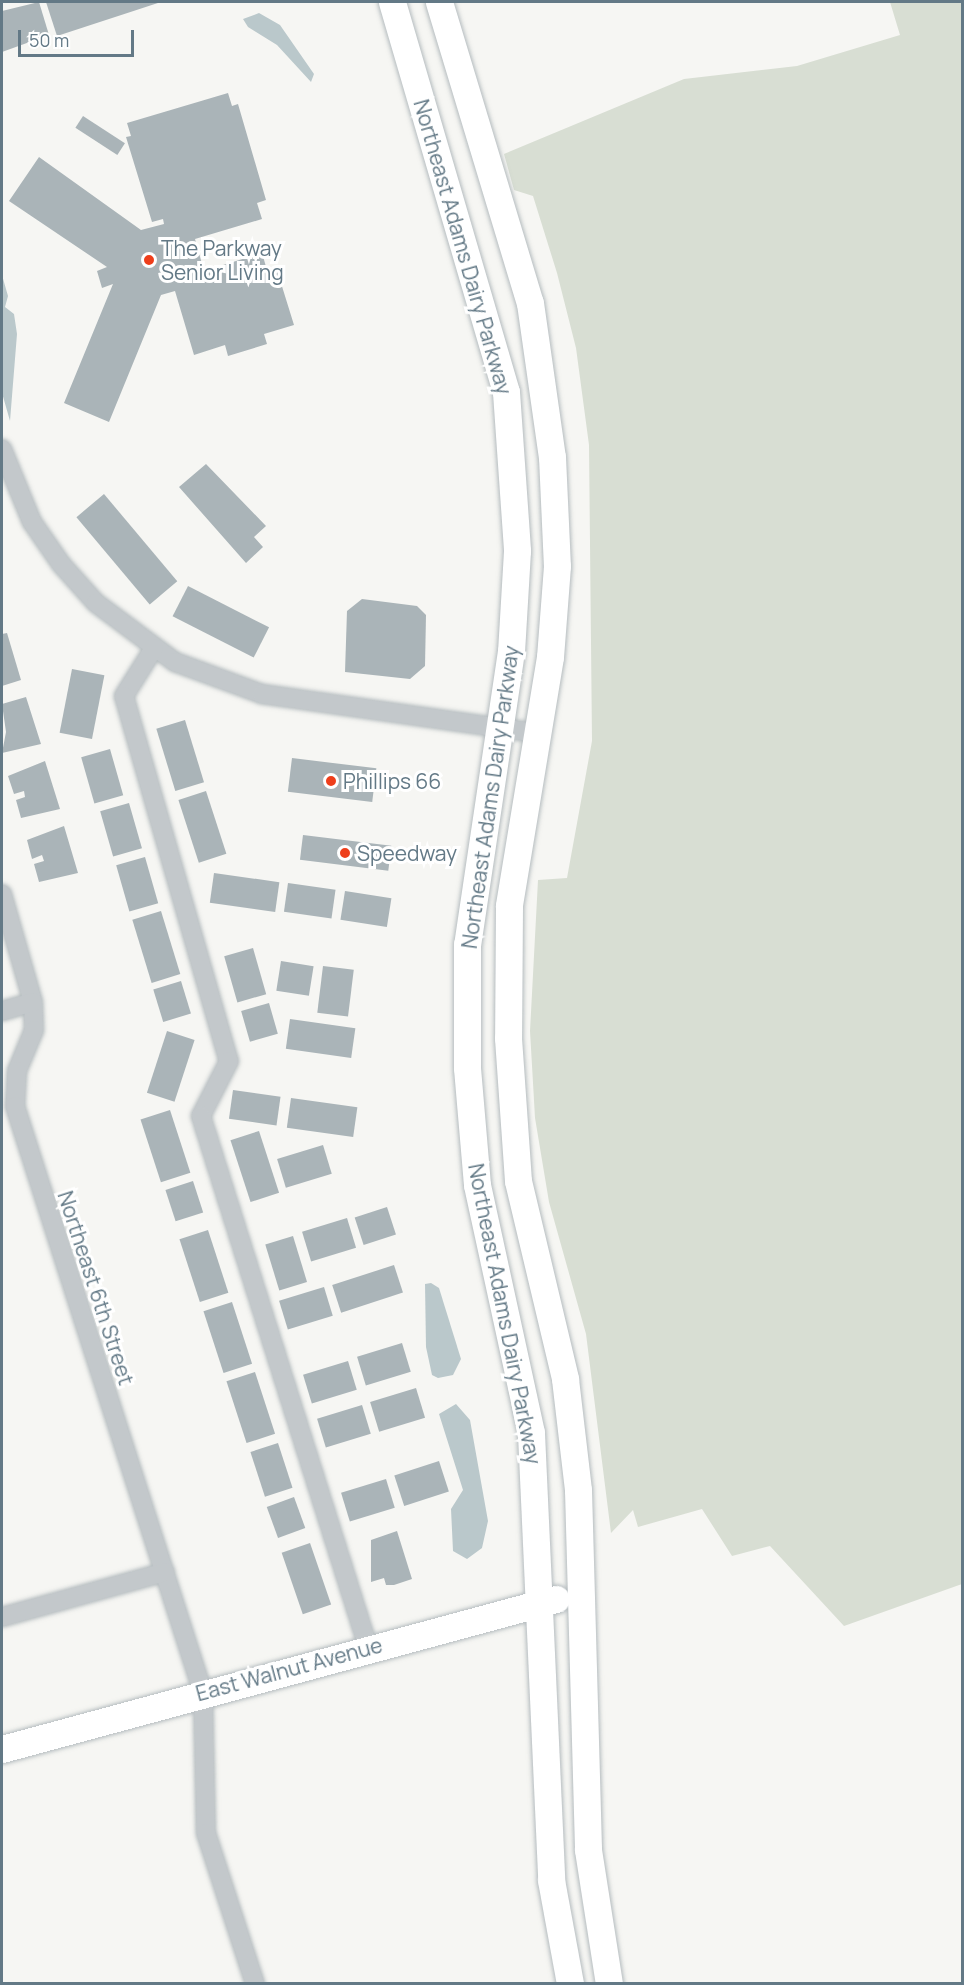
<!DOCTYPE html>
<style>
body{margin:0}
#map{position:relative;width:964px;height:1985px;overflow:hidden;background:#f6f6f3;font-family:Manrope,sans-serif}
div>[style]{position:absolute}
.green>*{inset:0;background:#d8ded3}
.water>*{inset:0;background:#bac8cb}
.building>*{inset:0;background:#aab4b8;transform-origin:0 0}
.roads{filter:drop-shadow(0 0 2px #b5bcbf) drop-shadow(0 0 2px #b5bcbf)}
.street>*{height:18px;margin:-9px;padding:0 9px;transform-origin:9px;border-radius:9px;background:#c3c8cb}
.secondary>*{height:27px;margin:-13.5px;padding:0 13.5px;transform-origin:13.5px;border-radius:13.5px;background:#fff}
.dots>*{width:16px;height:16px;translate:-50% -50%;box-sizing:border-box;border:3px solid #fff;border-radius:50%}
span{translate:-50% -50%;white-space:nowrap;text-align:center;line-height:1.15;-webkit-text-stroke:6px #fff;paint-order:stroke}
.street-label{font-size:21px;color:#637986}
.poi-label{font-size:21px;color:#637986}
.left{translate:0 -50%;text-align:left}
.frame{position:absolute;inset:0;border:3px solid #637986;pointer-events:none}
.scale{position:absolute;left:18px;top:30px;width:116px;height:27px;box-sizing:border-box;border:3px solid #637986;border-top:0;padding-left:8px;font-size:18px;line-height:21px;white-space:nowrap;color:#637986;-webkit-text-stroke:4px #fff;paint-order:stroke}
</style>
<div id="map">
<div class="green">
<div style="clip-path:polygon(890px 2px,962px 2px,962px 1584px,844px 1626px,770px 1546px,732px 1556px,702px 1509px,638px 1527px,633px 1510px,611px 1533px,586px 1334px,549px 1202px,535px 1118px,530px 1031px,538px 880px,567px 878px,592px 741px,589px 445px,576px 348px,557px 273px,533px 196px,514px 190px,504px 154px,684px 79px,797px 66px,900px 35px)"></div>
</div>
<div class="water">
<div style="clip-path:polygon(259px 13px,280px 25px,314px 74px,311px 82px,277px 45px,248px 27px,243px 19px)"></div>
<div style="clip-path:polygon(2px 275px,8px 296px,5px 307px,14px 314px,17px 334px,10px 421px,2px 393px)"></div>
<div style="clip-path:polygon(431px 1283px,439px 1288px,461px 1359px,453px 1375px,438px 1378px,432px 1375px,426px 1347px,425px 1284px)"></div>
<div style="clip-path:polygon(456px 1404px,470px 1420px,488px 1521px,482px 1548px,467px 1559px,453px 1551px,451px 1509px,463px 1490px,439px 1414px)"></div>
</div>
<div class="building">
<div style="clip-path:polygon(39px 2px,49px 35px,2px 52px,2px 11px)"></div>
<div style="clip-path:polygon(46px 2px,161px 2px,57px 36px)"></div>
<div style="clip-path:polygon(228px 93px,232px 106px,238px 104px,266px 200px,257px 203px,262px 219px,195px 239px,204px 271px,262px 253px,267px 270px,276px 267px,294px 325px,264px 334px,267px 344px,228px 356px,225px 345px,194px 355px,175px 291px,161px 295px,109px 422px,64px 403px,113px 284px,102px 288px,97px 271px,107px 267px,9px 201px,39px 157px,141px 230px,164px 224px,163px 219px,152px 222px,126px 137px,131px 136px,127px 123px)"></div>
<div style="left:83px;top:116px;width:50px;height:14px;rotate:33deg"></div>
<div style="clip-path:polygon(206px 464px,266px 526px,254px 537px,263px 547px,246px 563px,179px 487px)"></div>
<div style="left:104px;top:494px;width:114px;height:36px;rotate:50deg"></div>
<div style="left:188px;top:586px;width:91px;height:34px;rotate:27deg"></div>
<div style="clip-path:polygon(362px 599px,417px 606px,426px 615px,425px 666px,410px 679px,345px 672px,347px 611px)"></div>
<div style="clip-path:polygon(7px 633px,21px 680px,2px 686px,2px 634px)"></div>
<div style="left:72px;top:669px;width:33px;height:65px;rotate:11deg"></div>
<div style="clip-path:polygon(26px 697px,41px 744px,2px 753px,6px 732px,2px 704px)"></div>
<div style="left:185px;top:720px;width:65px;height:30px;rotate:73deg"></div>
<div style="left:110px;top:749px;width:48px;height:30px;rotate:74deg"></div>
<div style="left:292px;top:758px;width:85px;height:34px;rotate:7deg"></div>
<div style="clip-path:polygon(45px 761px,60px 809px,21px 818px,16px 800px,25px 797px,24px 791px,14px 794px,8px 776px)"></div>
<div style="left:206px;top:791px;width:66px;height:29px;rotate:72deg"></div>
<div style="left:129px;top:803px;width:47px;height:30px;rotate:74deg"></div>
<div style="clip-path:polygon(64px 826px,78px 873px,39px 882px,34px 864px,44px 861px,42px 855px,32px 859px,27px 840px)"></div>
<div style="left:303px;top:835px;width:89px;height:25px;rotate:7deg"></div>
<div style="left:145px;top:857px;width:48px;height:30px;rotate:74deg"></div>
<div style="left:214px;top:873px;width:66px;height:30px;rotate:8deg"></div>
<div style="left:288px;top:883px;width:48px;height:29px;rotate:8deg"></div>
<div style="left:345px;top:891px;width:47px;height:29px;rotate:9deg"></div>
<div style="left:161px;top:911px;width:66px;height:30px;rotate:73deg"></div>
<div style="left:253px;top:948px;width:48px;height:30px;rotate:74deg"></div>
<div style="left:281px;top:961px;width:33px;height:30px;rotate:9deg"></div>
<div style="left:323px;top:966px;width:31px;height:47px;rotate:7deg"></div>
<div style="left:181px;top:981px;width:34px;height:29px;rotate:73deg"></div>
<div style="left:269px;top:1003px;width:32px;height:29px;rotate:74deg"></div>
<div style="left:290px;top:1019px;width:66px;height:30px;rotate:8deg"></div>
<div style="left:167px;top:1031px;width:29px;height:65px;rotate:18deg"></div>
<div style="left:233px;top:1090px;width:48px;height:29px;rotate:8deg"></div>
<div style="left:291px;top:1098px;width:67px;height:30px;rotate:8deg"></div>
<div style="left:170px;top:1110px;width:66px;height:31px;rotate:72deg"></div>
<div style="left:259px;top:1131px;width:65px;height:30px;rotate:72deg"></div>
<div style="left:323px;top:1145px;width:30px;height:48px;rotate:73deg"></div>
<div style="left:193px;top:1181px;width:33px;height:29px;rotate:72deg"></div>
<div style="left:387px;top:1207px;width:29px;height:34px;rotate:72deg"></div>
<div style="left:347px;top:1218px;width:31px;height:47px;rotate:73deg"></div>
<div style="left:208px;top:1230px;width:66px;height:30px;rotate:72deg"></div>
<div style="left:293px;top:1236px;width:48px;height:29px;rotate:73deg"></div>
<div style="left:394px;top:1265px;width:29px;height:65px;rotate:72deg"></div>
<div style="left:324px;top:1287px;width:30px;height:47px;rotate:73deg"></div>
<div style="left:232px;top:1302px;width:65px;height:30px;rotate:72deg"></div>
<div style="left:402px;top:1343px;width:30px;height:47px;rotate:73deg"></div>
<div style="left:348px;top:1361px;width:30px;height:47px;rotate:73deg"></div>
<div style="left:255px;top:1372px;width:65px;height:30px;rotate:72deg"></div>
<div style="left:416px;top:1388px;width:31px;height:48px;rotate:73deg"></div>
<div style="left:362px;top:1405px;width:30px;height:47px;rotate:73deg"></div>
<div style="left:278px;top:1443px;width:47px;height:29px;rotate:72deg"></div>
<div style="left:439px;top:1461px;width:32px;height:47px;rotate:72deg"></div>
<div style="left:386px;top:1479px;width:30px;height:47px;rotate:73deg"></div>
<div style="left:294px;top:1497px;width:33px;height:29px;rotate:70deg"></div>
<div style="clip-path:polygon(397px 1531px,412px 1579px,394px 1585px,386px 1585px,384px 1578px,371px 1582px,371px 1540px)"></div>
<div style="left:310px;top:1543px;width:65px;height:30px;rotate:71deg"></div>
</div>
<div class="roads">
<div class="street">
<div style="left:2px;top:449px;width:79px;rotate:67.7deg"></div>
<div style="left:32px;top:522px;width:51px;rotate:55.4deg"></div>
<div style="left:61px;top:564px;width:52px;rotate:48.1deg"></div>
<div style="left:96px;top:603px;width:99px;rotate:36.8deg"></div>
<div style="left:175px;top:662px;width:93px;rotate:20.2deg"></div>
<div style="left:262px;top:694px;width:278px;rotate:8.1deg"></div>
<div style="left:154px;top:648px;width:57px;rotate:122deg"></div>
<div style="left:124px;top:696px;width:380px;rotate:74deg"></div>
<div style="left:229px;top:1061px;width:62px;rotate:117deg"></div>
<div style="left:201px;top:1116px;width:557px;rotate:72.54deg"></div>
<div style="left:2px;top:894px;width:112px;rotate:74deg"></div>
<div style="left:33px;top:1002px;width:28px;rotate:88deg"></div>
<div style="left:34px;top:1030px;width:44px;rotate:112.5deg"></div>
<div style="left:17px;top:1071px;width:35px;rotate:93deg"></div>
<div style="left:15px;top:1106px;width:616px;rotate:72.24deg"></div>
<div style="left:203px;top:1693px;width:140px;rotate:88.8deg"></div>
<div style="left:206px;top:1833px;width:159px;rotate:72deg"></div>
<div style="left:2px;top:1011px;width:32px;rotate:-16deg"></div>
<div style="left:2px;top:1617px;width:169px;rotate:-15.4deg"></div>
</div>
<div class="secondary">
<div style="left:392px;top:2px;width:406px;rotate:73.7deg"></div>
<div style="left:506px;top:392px;width:159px;rotate:86deg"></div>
<div style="left:517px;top:551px;width:100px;rotate:93.4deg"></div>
<div style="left:511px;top:651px;width:296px;rotate:98.5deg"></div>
<div style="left:467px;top:944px;width:124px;rotate:90deg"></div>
<div style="left:467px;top:1068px;width:117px;rotate:85.1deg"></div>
<div style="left:477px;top:1185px;width:254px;rotate:77.7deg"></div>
<div style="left:531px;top:1433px;width:447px;rotate:87.4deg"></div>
<div style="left:551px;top:1880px;width:106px;rotate:79.6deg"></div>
<div style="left:439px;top:2px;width:314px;rotate:73.2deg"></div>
<div style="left:530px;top:303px;width:156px;rotate:81.9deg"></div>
<div style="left:552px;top:457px;width:109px;rotate:87.4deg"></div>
<div style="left:557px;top:566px;width:91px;rotate:94.4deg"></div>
<div style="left:550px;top:657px;width:252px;rotate:99.4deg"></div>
<div style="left:509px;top:906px;width:132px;rotate:90.4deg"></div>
<div style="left:508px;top:1038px;width:143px;rotate:86deg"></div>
<div style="left:518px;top:1181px;width:204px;rotate:76.6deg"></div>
<div style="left:565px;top:1379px;width:112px;rotate:83.3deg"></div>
<div style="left:578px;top:1490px;width:360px;rotate:88.4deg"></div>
<div style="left:588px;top:1850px;width:136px;rotate:81.1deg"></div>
<div style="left:2px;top:1749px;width:574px;rotate:-15.15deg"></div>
</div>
</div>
<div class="dots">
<div style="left:149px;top:260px;background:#ee3e1b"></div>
<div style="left:331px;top:781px;background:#ee3e1b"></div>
<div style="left:345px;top:853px;background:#ee3e1b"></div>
</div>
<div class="street-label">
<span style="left:463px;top:247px;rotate:74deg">Northeast Adams Dairy Parkway</span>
<span style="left:490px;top:797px;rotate:-82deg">Northeast Adams Dairy Parkway</span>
<span style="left:96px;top:1288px;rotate:72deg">Northeast 6th Street</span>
<span style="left:505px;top:1314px;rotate:79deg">Northeast Adams Dairy Parkway</span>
<span style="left:289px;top:1669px;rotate:-15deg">East Walnut Avenue</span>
</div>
<div class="poi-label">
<span class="left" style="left:161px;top:260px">The Parkway<br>Senior Living</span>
<span class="left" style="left:343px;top:781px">Phillips 66</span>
<span class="left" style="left:357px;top:853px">Speedway</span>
</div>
<div class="frame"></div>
<div class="scale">50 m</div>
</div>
